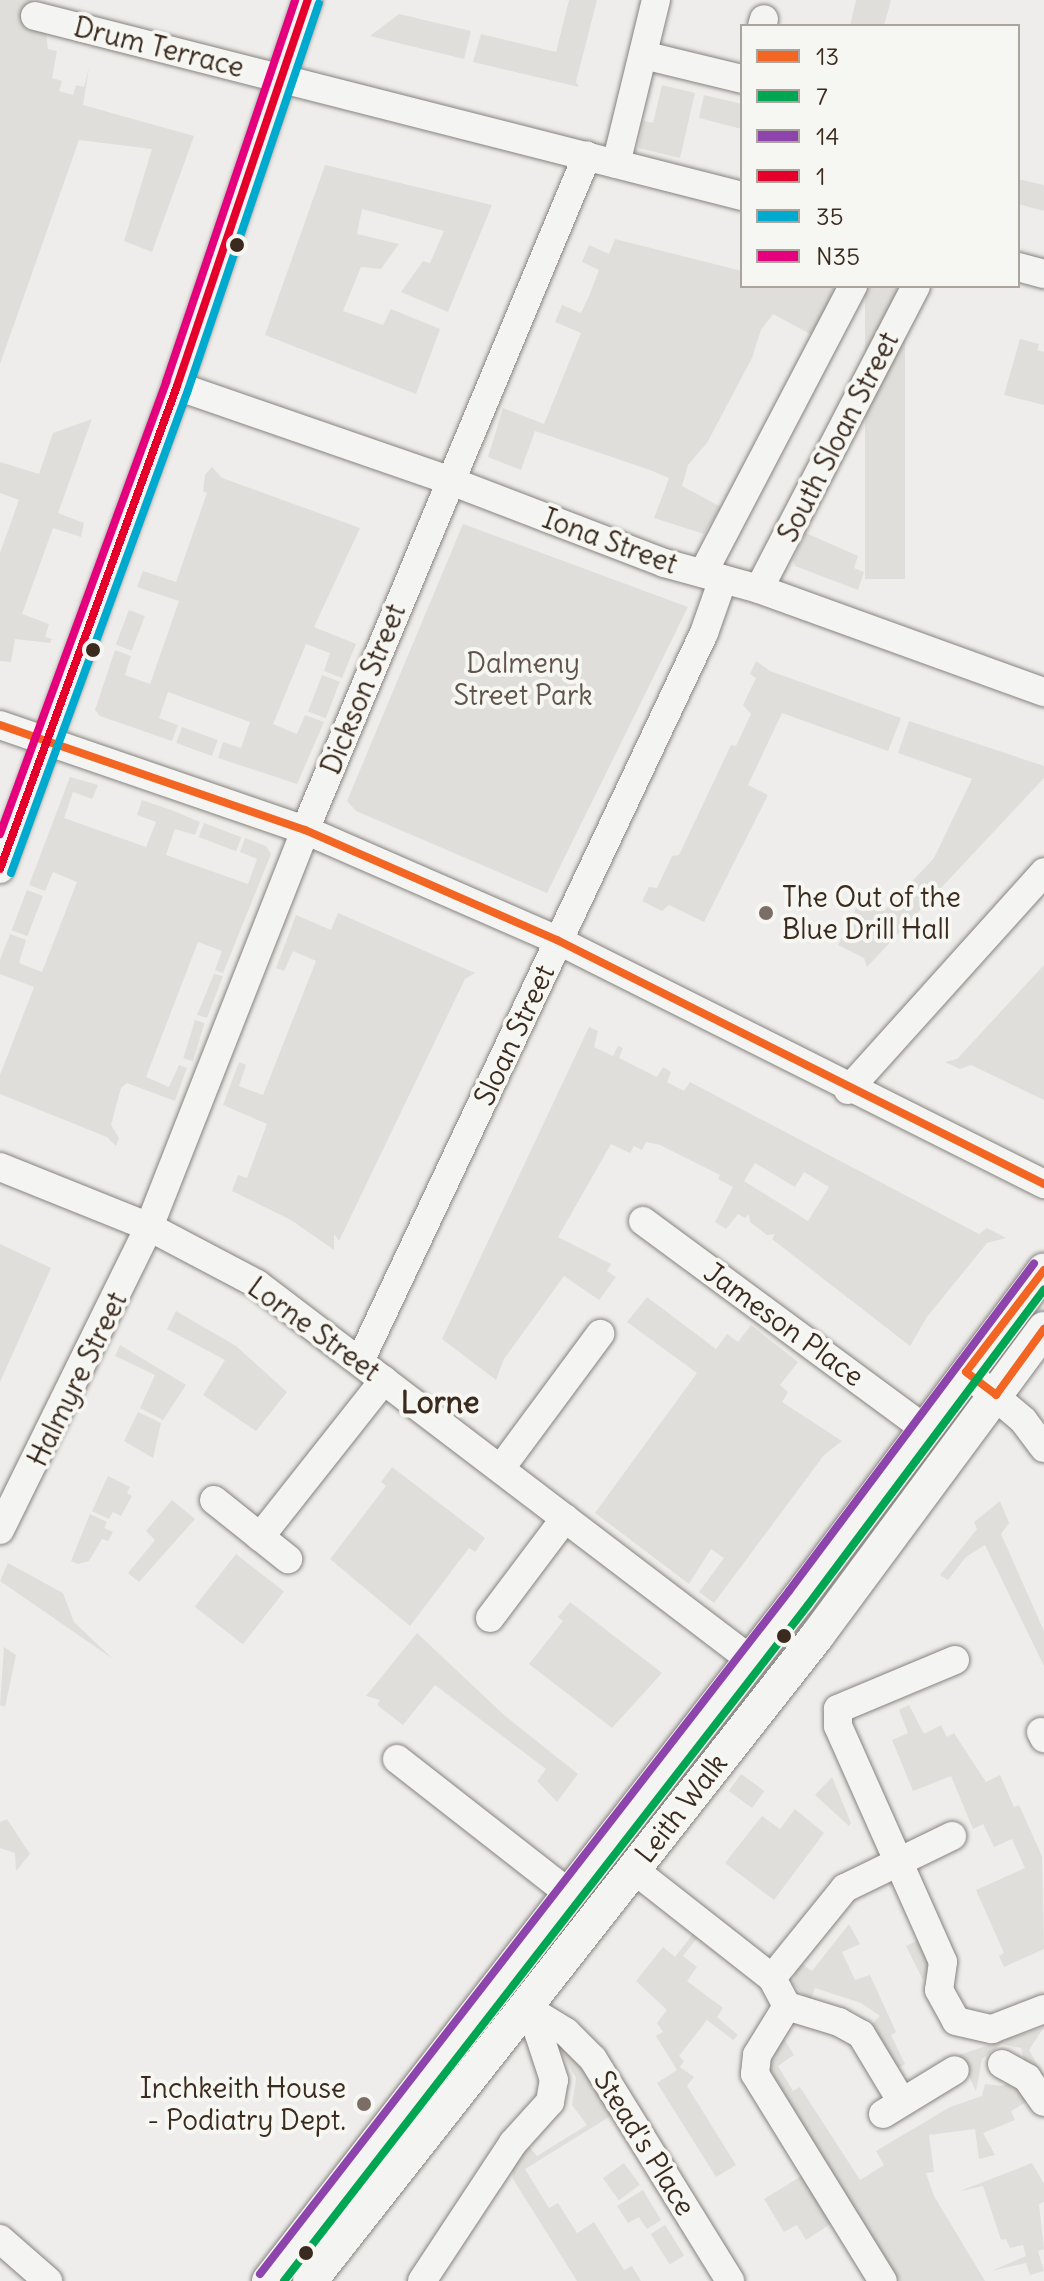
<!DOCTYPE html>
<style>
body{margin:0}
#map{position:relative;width:1044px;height:2281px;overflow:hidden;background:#eeedeb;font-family:Delius,sans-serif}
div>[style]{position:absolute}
.built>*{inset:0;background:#e0deda;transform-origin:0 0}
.roads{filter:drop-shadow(0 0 2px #87837f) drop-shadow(0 0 2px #87837f)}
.minor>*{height:28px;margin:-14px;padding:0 14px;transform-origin:14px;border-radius:14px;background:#f4f4f2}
.major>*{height:34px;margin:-17px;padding:0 17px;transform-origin:17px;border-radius:17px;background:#f4f4f2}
.bus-1>*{height:8px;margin:-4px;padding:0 4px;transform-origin:4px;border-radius:4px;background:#f26522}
.bus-2>*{height:8px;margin:-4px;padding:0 4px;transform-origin:4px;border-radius:4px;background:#00a651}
.bus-3>*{height:8px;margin:-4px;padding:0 4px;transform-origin:4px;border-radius:4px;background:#8e44ad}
.bus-4>*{height:8px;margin:-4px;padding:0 4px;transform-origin:4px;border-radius:4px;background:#e4002b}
.bus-5>*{height:8px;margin:-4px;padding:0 4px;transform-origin:4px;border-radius:4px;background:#00a9ce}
.bus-6>*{height:8px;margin:-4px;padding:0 4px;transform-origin:4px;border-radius:4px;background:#e5007d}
.dots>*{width:22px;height:22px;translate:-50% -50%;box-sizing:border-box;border:4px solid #f6f6f2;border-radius:50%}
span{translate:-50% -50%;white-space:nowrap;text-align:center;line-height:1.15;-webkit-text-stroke:8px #f6f6f2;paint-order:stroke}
.street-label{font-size:28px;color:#3b2a1e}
.park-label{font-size:28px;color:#61544a}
.poi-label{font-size:28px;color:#3b2a1e}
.left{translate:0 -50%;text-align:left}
.right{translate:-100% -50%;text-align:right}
.neighbourhood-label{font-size:30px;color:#3b2a1e;font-weight:700}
.legend{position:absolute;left:740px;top:24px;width:280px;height:264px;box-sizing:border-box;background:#f6f6f2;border:2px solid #aba49d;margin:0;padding:10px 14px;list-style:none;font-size:24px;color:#3b2a1e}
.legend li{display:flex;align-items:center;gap:16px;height:40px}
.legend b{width:40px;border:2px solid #aba49d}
</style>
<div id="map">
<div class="built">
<div style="clip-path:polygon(0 0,32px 0,43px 12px,48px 49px,57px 51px,52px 78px,62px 81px,59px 91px,73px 95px,76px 85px,84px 87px,89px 68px,83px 105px,194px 136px,152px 252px,124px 241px,152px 149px,79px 140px,0 364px)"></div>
<div style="clip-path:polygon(569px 0,597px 0,576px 82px,579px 87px,473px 62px,481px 34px,556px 52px)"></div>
<div style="clip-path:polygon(856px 0,891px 0,884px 26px,850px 26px)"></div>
<div style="clip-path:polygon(399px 14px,471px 31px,464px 59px,370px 36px)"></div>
<div style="clip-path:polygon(662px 85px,695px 93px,680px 158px,638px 148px,644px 121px,653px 123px)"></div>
<div style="clip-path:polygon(704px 95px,742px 104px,742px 129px,699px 118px)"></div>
<div style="clip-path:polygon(325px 165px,492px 205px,448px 312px,401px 292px,423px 261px,430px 263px,444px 231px,362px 209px,357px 234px,399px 244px,381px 269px,361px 267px,343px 311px,383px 325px,391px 309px,440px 329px,416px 394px,265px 335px)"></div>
<div style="clip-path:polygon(1018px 179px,1044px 185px,1044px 211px,1018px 204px)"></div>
<div style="clip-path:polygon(615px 239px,742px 271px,742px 286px,839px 286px,812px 335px,773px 314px,761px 330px,752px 358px,707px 443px,688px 465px,682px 486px,721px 507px,704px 534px,654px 518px,669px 478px,650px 470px,535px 431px,521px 470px,488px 457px,503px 408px,544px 424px,581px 333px,555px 322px,562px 305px,581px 313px,589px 296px,599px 270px,582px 262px,589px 245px,609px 254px)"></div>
<div style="left:865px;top:286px;width:40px;height:293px"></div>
<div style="clip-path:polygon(1020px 339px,1039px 344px,1037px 350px,1044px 352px,1044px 405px,1004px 395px)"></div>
<div style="clip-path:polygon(92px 419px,58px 513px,84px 523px,81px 537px,53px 528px,22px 614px,49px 624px,45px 637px,52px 639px,50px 643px,15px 639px,11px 662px,0 661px,0 553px,19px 500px,0 493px,0 462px,39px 474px,53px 433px)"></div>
<div style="clip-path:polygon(212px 467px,222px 478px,360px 528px,314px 627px,356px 644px,342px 678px,324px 671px,330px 653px,306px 644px,273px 724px,297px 734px,305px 715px,324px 722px,297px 784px,218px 758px,223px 742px,241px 748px,250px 722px,168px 692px,159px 718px,178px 725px,172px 741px,100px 716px,95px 710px,115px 650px,131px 656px,125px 675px,150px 684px,179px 601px,137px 587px,143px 571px,176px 582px,207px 493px,203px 491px,205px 475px)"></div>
<div style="clip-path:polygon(463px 524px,688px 607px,547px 893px,356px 811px,347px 801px)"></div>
<div style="clip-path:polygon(806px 533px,858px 556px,854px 568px,864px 572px,858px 590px,795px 566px,793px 560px)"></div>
<div style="left:129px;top:610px;width:17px;height:37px;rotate:21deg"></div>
<div style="clip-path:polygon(756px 661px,770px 671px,901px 718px,888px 751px,782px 713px,748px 785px,768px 795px,704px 922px,669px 905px,662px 911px,642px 901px,649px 887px,657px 888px,672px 856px,679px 855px,731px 745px,736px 746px,751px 714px,743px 705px,756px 678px,750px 674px)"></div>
<div style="left:322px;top:675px;width:19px;height:39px;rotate:21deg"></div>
<div style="clip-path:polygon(909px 721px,1044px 766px,1044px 778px,867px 967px,864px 958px,838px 945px,860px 900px,870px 909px,884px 911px,934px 858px,972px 779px,898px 753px)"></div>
<div style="left:182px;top:727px;width:38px;height:17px;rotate:20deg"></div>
<div style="clip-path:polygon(70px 777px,98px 785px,92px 799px,73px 792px,64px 818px,146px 847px,156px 822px,137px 815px,142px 800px,171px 810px,200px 822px,195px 835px,175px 829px,166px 855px,248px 884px,257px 859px,240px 852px,245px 838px,266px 846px,271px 854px,223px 973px,215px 970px,222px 951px,198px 942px,146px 1077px,169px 1087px,179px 1065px,187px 1068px,175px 1101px,127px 1083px,121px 1088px,111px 1125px,119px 1138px,116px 1146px,107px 1137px,0 1094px,0 1075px,34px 987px,0 974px,0 960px,10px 934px,26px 940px,19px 963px,42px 972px,77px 882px,53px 872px,45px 891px,29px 885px)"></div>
<div style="left:204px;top:823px;width:40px;height:15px;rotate:21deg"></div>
<div style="left:27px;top:890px;width:17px;height:43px;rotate:21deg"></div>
<div style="clip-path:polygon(338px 913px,475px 973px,465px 979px,339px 1241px,334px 1234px,334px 1250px,291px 1220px,232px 1191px,238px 1175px,247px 1178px,267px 1124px,223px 1105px,239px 1062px,246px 1065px,239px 1086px,263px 1095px,316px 961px,293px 951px,284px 971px,276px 968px,296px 915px,331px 930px)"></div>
<div style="clip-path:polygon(1044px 965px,1044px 1100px,971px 1065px,960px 1069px,945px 1062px,957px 1059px)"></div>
<div style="clip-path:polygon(214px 974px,223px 976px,207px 1018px,197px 1015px)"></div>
<div style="left:195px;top:1020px;width:10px;height:40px;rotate:17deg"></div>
<div style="clip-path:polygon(evenodd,589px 1027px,598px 1031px,594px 1047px,613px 1056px,618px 1046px,623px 1048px,619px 1058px,657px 1077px,663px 1067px,671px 1072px,667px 1082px,684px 1091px,690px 1082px,979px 1234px,987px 1228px,1006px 1238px,987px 1243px,927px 1317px,910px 1346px,772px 1239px,775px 1234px,767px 1235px,750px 1222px,749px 1214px,745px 1218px,738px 1214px,726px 1229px,715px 1222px,733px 1187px,718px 1179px,720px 1175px,660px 1145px,646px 1142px,642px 1150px,634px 1146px,630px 1153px,611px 1144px,558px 1237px,611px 1264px,607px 1271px,616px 1277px,599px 1300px,564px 1276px,504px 1359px,496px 1380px,442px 1339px,589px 1027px,755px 1163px,795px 1187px,804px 1172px,829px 1187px,808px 1221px,744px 1181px,755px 1163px)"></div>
<div style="clip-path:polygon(0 1244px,51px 1268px,0 1382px)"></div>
<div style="clip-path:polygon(647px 1297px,716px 1349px,727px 1334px,738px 1342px,751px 1325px,798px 1362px,780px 1385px,788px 1392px,782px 1402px,842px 1441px,824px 1455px,714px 1603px,699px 1592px,724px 1558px,711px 1549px,689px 1584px,595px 1513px,697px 1373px,627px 1322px)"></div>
<div style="clip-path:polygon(176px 1311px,236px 1346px,287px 1392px,256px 1431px,203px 1395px,225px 1360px,167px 1329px)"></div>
<div style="clip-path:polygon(120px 1345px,186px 1385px,163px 1420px,140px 1408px,155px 1375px,115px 1356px)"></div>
<div style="clip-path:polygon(138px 1412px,161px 1423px,153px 1458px,124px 1441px)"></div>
<div style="clip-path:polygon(392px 1467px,485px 1538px,475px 1552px,469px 1548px,410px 1626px,330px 1559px,386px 1486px,381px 1482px)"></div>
<div style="clip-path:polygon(108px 1476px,130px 1487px,127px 1493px,132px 1496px,121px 1516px,113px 1512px,109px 1519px,92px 1511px)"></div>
<div style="clip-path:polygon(172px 1500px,195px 1519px,139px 1582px,128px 1573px,155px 1540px,146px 1531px)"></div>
<div style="clip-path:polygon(1000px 1501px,1009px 1523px,1001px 1534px,1044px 1631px,1044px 1666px,985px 1545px,966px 1557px,948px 1580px,940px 1575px,977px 1529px,974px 1522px)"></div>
<div style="clip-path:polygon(90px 1514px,107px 1522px,104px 1528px,113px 1532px,108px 1541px,102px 1539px,89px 1561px,78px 1564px,71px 1561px)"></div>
<div style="left:236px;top:1554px;width:61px;height:67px;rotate:38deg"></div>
<div style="clip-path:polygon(8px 1563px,63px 1593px,74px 1622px,113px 1659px,0 1581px)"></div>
<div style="clip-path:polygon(570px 1602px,662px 1673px,612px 1728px,529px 1664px,563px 1621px,558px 1617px)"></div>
<div style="clip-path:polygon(417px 1633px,504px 1715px,578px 1774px,557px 1802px,537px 1781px,546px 1769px,435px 1685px,403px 1725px,377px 1705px,380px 1700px,366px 1696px)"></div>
<div style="clip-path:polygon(4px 1647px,16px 1655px,5px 1707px,0 1705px)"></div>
<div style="clip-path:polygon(909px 1705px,924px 1734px,941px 1725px,947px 1737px,954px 1733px,986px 1782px,1000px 1775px,1014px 1807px,1019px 1805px,1042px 1856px,1044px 1949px,1004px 1967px,999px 1956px,1004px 1953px,976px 1890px,1025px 1868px,1012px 1839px,994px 1847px,983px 1824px,973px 1829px,951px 1776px,913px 1791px,892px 1740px,908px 1733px,899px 1710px)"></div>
<div style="left:741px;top:1774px;width:29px;height:21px;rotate:36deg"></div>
<div style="clip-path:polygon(832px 1777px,851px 1823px,849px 1826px,815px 1795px)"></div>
<div style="clip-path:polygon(795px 1809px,824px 1833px,774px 1900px,725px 1863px,762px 1816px,780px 1829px)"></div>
<div style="clip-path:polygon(7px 1819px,30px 1854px,16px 1871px,15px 1853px,0 1848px,0 1822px)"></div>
<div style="clip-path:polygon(849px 1924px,860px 1944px,842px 1952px,855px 1980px,870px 1975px,896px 2032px,891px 2035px,905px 2064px,897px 2069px,869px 2027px,880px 2016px,861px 2003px,815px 1988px,810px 2002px,793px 1984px,798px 1961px,812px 1971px)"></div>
<div style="clip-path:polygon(693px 1934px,697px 1938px,683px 1956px,697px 1967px,687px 1981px,723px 2008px,717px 2017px,738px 2035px,733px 2040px,707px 2020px,679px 2056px,684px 2061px,680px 2067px,694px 2077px,687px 2086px,736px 2165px,716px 2177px,657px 2083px,677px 2070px,656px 2036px,663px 2032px,657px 2023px,667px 2010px,636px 1981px,663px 1947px,675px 1957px)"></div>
<div style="clip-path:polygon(918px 1940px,931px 1966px,923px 1980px,906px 1946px)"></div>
<div style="clip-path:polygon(1044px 2027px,1029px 2050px,1044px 2076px,1036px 2079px,1026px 2069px,1021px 2048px,1001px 2044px,982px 2059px,976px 2091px,959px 2055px)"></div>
<div style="clip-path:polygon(783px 2037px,794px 2055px,778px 2066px,793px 2091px,800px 2087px,860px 2180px,884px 2165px,876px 2151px,950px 2107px,982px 2096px,985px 2084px,1002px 2086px,1019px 2079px,1030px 2100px,1011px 2111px,1015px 2120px,983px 2133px,995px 2155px,979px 2159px,975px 2129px,929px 2135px,934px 2172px,926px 2173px,934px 2196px,985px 2281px,900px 2281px,767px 2071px)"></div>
<div style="clip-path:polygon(567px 2040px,622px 2109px,525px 2169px,549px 2208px,558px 2203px,577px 2233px,594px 2222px,624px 2270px,632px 2266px,641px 2281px,577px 2281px,513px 2179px,512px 2168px,525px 2141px,537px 2156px,587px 2125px,572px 2105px,576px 2078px,556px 2043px)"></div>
<div style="left:624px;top:2163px;width:27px;height:26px;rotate:54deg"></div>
<div style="clip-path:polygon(1032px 2163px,1044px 2184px,1044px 2202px,1039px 2204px,1044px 2249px,1038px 2251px,1044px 2271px,1030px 2275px,1026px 2263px,991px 2271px,1026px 2256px,1023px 2245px,1010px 2248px,1006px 2239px,1001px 2240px,983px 2186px,960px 2191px)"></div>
<div style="clip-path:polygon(803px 2175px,832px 2223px,806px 2240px,797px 2225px,784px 2232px,764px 2199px)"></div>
<div style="clip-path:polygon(643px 2190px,661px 2220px,647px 2229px,639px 2217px,628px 2223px,617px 2206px)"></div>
<div style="left:665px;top:2225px;width:36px;height:17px;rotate:58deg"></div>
</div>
<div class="roads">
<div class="minor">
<div style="left:35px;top:16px;width:730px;rotate:14.28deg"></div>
<div style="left:762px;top:26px;width:7px;rotate:-74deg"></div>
<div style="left:643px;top:55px;width:102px;rotate:13.6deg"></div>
<div style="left:616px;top:164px;width:169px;rotate:-76.3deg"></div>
<div style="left:1018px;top:267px;width:27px;rotate:15deg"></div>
<div style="left:177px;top:386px;width:287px;rotate:19.1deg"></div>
<div style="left:448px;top:480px;width:231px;rotate:21deg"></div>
<div style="left:664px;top:563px;width:98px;rotate:15.3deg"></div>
<div style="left:759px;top:589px;width:303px;rotate:19.9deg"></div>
<div style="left:703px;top:573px;width:324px;rotate:-62.4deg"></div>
<div style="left:759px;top:589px;width:341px;rotate:-62.6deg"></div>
<div style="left:0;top:725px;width:323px;rotate:19deg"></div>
<div style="left:305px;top:830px;width:275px;rotate:23.6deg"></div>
<div style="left:557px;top:940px;width:545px;rotate:26.61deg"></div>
<div style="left:0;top:869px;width:514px;rotate:-69.87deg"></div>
<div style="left:177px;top:386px;width:408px;rotate:-71.3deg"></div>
<div style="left:848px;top:1090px;width:293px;rotate:-48deg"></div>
<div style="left:0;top:1167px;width:161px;rotate:21.9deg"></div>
<div style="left:149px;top:1227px;width:122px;rotate:27.8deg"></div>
<div style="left:257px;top:1284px;width:621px;rotate:37.28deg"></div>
<div style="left:643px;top:1221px;width:349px;rotate:36.4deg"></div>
<div style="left:361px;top:1359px;width:803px;rotate:-64.71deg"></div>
<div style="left:704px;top:633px;width:57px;rotate:-70.6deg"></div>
<div style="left:966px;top:1372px;width:75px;rotate:40.1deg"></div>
<div style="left:1023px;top:1420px;width:35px;rotate:53deg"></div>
<div style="left:501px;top:1468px;width:167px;rotate:-53.5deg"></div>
<div style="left:214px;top:1500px;width:95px;rotate:38.6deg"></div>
<div style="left:0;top:1530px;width:338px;rotate:-63.8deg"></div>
<div style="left:149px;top:1227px;width:427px;rotate:-68.5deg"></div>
<div style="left:305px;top:830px;width:731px;rotate:-67.3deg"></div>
<div style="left:260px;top:1537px;width:200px;rotate:-51.7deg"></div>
<div style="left:490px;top:1618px;width:125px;rotate:-53.1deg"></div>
<div style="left:955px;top:1660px;width:127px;rotate:157.3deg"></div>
<div style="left:838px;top:1709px;width:17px;rotate:90deg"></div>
<div style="left:838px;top:1726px;width:258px;rotate:66deg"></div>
<div style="left:943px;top:1962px;width:28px;rotate:98deg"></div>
<div style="left:939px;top:1990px;width:35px;rotate:61deg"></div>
<div style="left:956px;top:2021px;width:37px;rotate:13deg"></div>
<div style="left:992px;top:2029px;width:56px;rotate:-21deg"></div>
<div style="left:1041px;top:1732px;width:7px;rotate:63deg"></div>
<div style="left:397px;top:1759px;width:216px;rotate:38deg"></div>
<div style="left:633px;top:1869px;width:177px;rotate:38.1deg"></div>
<div style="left:772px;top:1978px;width:32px;rotate:62deg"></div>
<div style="left:787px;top:2006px;width:54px;rotate:17.1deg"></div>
<div style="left:839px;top:2022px;width:25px;rotate:29deg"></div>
<div style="left:861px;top:2034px;width:79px;rotate:58.9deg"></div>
<div style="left:772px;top:1978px;width:116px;rotate:-51deg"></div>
<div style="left:845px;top:1888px;width:119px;rotate:-25.9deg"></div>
<div style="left:787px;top:2006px;width:57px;rotate:121.5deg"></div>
<div style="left:757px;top:2055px;width:19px;rotate:96deg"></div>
<div style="left:755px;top:2074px;width:243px;rotate:58.3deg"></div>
<div style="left:525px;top:2007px;width:48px;rotate:31.4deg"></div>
<div style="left:566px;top:2032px;width:38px;rotate:45deg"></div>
<div style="left:593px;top:2059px;width:261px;rotate:58.3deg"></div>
<div style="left:1002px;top:2064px;width:29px;rotate:29deg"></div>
<div style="left:1027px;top:2078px;width:29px;rotate:55deg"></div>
<div style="left:883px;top:2114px;width:84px;rotate:-31.4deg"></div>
<div style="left:0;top:2239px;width:64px;rotate:41.2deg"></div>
<div style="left:422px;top:2281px;width:165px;rotate:-56.6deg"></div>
<div style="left:513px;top:2143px;width:55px;rotate:-47.9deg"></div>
<div style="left:550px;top:2102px;width:22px;rotate:-80deg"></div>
<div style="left:554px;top:2080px;width:48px;rotate:-108.1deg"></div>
<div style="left:539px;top:2034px;width:14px;rotate:-69deg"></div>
</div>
<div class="major">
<div style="left:269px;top:2281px;width:865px;rotate:-52.19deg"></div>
<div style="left:799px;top:1598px;width:409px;rotate:-53.2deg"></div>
<div style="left:310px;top:2281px;width:820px;rotate:-51.83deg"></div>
<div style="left:817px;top:1636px;width:382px;rotate:-53.5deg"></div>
</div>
</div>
<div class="bus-1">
<div style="left:0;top:725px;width:323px;rotate:19deg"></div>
<div style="left:305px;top:830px;width:275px;rotate:23.6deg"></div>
<div style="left:557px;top:940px;width:545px;rotate:26.61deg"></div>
<div style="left:1044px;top:1270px;width:128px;rotate:127.4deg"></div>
<div style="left:966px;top:1372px;width:38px;rotate:37deg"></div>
<div style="left:996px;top:1395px;width:82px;rotate:-54deg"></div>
</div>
<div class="bus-2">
<div style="left:284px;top:2281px;width:855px;rotate:-52.22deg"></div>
<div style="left:808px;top:1605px;width:394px;rotate:-53.2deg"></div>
</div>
<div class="bus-3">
<div style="left:260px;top:2274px;width:864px;rotate:-52.24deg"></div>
<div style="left:789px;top:1591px;width:409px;rotate:-53.2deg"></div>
</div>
<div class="bus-4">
<div style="left:0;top:869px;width:514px;rotate:-69.87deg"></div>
<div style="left:177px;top:386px;width:408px;rotate:-71.3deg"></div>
</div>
<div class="bus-5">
<div style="left:11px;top:873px;width:514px;rotate:-69.87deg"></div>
<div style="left:188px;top:390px;width:408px;rotate:-71.3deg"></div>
</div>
<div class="bus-6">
<div style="left:0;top:834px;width:482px;rotate:-69.8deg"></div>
<div style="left:166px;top:382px;width:403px;rotate:-71.3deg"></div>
</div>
<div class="dots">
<div style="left:237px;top:245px;background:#3b2a1e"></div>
<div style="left:93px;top:650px;background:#3b2a1e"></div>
<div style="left:766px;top:913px;background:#7a6e66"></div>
<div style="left:784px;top:1636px;background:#3b2a1e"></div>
<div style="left:364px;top:2104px;background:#7a6e66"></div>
<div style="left:306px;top:2253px;background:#3b2a1e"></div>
</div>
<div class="street-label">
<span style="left:159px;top:47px;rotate:14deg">Drum Terrace</span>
<span style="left:838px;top:437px;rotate:-63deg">South Sloan Street</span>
<span style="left:610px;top:541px;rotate:20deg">Iona Street</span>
<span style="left:363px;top:689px;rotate:-68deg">Dickson Street</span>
<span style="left:514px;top:1035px;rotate:-65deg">Sloan Street</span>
<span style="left:784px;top:1324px;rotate:36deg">Jameson Place</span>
<span style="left:314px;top:1329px;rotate:36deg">Lorne Street</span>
<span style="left:77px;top:1379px;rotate:-64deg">Halmyre Street</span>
<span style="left:681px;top:1808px;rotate:-52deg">Leith Walk</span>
<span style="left:645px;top:2143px;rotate:58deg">Stead's Place</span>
</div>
<div class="park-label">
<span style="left:523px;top:679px">Dalmeny<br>Street Park</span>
</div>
<div class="poi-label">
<span class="left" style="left:782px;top:913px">The Out of the<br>Blue Drill Hall</span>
<span class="right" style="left:346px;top:2104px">Inchkeith House<br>- Podiatry Dept.</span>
</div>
<div class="neighbourhood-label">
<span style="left:440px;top:1402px">Lorne</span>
</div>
<ul class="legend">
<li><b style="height:10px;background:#f26522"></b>13</li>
<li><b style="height:10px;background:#00a651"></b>7</li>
<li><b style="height:10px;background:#8e44ad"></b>14</li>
<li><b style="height:10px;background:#e4002b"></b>1</li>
<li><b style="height:10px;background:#00a9ce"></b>35</li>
<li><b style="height:10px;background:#e5007d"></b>N35</li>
</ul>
</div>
